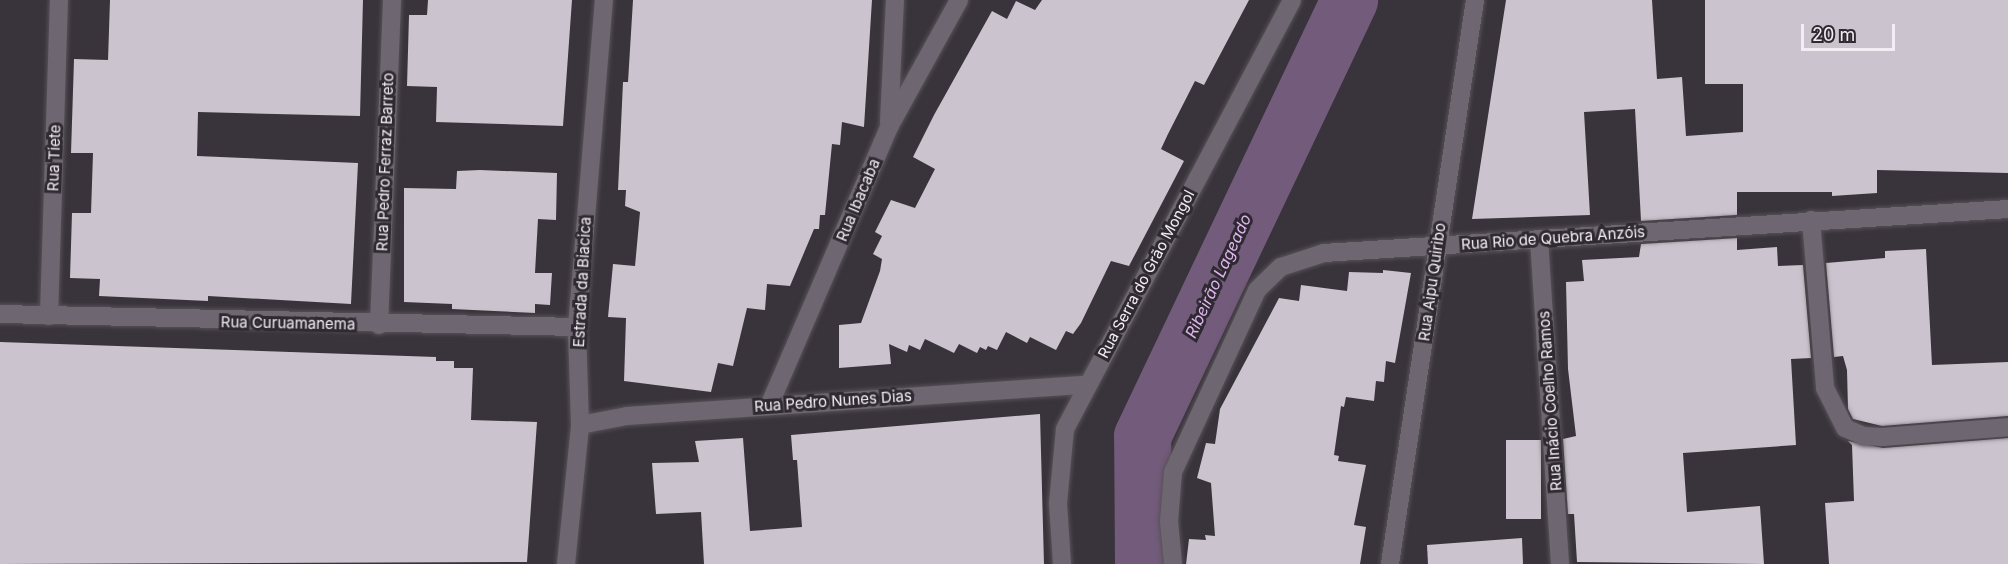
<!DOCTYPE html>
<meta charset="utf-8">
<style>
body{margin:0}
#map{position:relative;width:2008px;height:564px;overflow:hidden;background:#39333b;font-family:Inter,sans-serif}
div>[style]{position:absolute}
.river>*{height:57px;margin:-28.5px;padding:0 28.5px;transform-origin:28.5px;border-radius:28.5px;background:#735b7b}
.building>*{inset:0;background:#cbc3cd;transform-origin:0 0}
.roads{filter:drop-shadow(0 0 2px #575258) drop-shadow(0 0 2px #575258)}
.minor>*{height:18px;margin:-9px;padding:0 9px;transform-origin:9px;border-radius:9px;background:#6e6771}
.tertiary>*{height:18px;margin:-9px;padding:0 9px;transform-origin:9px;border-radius:9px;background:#6e6771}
span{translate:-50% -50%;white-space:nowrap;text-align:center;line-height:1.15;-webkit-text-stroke:6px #2f2931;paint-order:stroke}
.street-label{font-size:15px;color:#f2eef3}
.water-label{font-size:16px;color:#deb5ec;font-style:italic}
.scale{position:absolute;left:1801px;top:24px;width:94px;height:27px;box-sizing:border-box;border:3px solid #f2eef3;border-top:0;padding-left:8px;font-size:18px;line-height:21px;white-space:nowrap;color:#f2eef3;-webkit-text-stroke:4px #2f2931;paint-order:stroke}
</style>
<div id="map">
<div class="river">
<div style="left:1143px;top:564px;width:128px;rotate:-90.4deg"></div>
<div style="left:1142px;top:436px;width:483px;rotate:-64.6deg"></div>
</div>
<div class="building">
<div style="clip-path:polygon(110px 0,363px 0,360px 116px,198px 112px,197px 156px,358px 163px,351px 304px,208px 296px,208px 301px,99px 296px,100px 279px,70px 278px,72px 213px,91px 213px,93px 153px,71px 153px,74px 59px,108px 60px)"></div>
<div style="clip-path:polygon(428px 0,572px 0,563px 126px,436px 122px,437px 87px,407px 86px,409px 15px,427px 15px)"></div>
<div style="clip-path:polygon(633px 0,872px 0,864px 127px,842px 122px,840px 145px,832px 144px,825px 215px,820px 215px,819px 229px,814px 229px,790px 286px,767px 284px,765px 310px,747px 308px,733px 366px,718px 363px,711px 392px,624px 381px,626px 318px,608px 317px,613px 264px,635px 266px,640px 212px,625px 206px,626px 190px,618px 190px,623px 82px,628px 82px)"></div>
<div style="clip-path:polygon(1042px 0,1249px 0,1204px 85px,1195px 81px,1168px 134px,1161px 149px,1184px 161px,1129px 266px,1111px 261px,1081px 323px,1073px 334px,1066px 331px,1056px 350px,1030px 337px,1027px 343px,1006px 332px,997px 350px,988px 346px,986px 350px,980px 347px,977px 353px,959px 344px,954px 353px,925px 339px,920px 350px,909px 345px,907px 352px,889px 344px,891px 364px,839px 368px,839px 325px,861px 323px,880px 271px,882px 259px,873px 254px,882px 236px,875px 232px,891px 200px,915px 208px,935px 169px,913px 157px,934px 115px,992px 11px,1007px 19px,1016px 1px,1035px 10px)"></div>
<div style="clip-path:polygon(1506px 0,1652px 0,1657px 79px,1682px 77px,1686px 136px,1743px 132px,1743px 84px,1705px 84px,1705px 0,2008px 0,2008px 173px,1877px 170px,1877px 193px,1832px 196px,1832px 192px,1737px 192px,1737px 215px,1641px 221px,1635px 109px,1584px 112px,1590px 215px,1472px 219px)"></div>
<div style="clip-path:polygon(480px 170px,557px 173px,556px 220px,538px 219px,535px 273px,552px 273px,550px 305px,535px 304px,535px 313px,452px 309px,452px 304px,404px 302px,404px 188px,456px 189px,457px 171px)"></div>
<div style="clip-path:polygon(1737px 238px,1737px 250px,1777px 247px,1778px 266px,1803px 265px,1811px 358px,1791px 359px,1796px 445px,1683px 453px,1687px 512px,1760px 506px,1764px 564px,1577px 562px,1574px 514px,1568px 514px,1563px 439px,1576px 436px,1568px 369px,1566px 282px,1584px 281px,1582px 260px,1639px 257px,1641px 244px)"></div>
<div style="clip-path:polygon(1926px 249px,1932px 365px,2008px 362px,2008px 416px,1882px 426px,1853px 419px,1848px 409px,1847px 370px,1843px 356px,1834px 357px,1826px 263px,1885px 258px,1885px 251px)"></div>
<div style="clip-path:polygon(1383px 270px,1411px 273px,1395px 363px,1386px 361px,1384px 382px,1376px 381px,1374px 401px,1346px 397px,1344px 407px,1341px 406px,1334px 455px,1339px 456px,1338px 461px,1366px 465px,1354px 525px,1366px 527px,1360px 564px,1186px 564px,1189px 539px,1206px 540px,1205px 535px,1215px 536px,1211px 483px,1197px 478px,1206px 443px,1215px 444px,1220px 409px,1279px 298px,1299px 301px,1301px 285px,1347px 291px,1349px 272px,1383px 273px)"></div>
<div style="clip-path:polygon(0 342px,436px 357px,436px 361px,454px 361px,454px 368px,473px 368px,471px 420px,537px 422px,527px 562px,0 564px)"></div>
<div style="clip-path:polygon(1040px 414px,1044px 564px,704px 564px,701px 512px,656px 514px,652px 463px,699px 462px,695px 441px,743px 438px,750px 531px,802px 527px,797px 460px,793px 460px,791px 435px)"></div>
<div style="clip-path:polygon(2008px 438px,2008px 564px,1829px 564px,1825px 503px,1854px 501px,1852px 445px,1848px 441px,1883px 448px)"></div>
<div style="left:1506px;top:440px;width:35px;height:79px"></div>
<div style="clip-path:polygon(1522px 538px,1523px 564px,1428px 564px,1427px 545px)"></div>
</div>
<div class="roads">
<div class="minor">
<div style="left:889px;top:122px;width:122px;rotate:-87.2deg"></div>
<div style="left:1811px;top:220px;width:169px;rotate:85.2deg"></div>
<div style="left:1825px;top:388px;width:45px;rotate:63.4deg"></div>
<div style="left:1845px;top:428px;width:21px;rotate:23deg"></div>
<div style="left:1864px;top:436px;width:18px;rotate:3deg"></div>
<div style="left:1882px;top:437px;width:126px;rotate:-4.5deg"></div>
<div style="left:1539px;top:239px;width:326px;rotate:86.3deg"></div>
<div style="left:0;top:314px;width:577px;rotate:1.29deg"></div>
<div style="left:49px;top:316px;width:316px;rotate:-88.2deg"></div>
<div style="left:379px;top:325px;width:325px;rotate:-87.7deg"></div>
<div style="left:769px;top:406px;width:304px;rotate:-66.7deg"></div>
<div style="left:889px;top:127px;width:145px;rotate:-61.1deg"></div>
<div style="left:580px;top:425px;width:48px;rotate:-10.8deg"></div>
<div style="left:627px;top:416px;width:461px;rotate:-3.9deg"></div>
<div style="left:566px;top:564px;width:140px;rotate:-84.2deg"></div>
<div style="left:580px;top:425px;width:98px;rotate:-91.8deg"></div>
<div style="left:577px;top:327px;width:328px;rotate:-85.3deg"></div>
<div style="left:1062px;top:564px;width:61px;rotate:-93.8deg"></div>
<div style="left:1058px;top:503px;width:74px;rotate:-84.6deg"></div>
<div style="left:1065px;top:429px;width:485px;rotate:-62.1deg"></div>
<div style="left:1173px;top:564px;width:43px;rotate:-95.3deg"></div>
<div style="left:1169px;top:521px;width:49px;rotate:-85.3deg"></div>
<div style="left:1173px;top:472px;width:200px;rotate:-65.2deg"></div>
<div style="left:1257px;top:290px;width:33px;rotate:-44deg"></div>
<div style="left:1281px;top:267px;width:45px;rotate:-18deg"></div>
<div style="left:1324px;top:253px;width:685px;rotate:-3.68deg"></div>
</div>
<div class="tertiary">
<div style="left:1390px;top:564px;width:570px;rotate:-81.43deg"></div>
</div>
</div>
<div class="street-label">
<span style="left:54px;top:158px;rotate:-88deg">Rua Tiete</span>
<span style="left:385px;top:162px;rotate:-88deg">Rua Pedro Ferraz Barreto</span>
<span style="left:858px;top:200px;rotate:-67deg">Rua Ibacaba</span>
<span style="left:1553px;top:238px;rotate:-4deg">Rua Rio de Quebra Anzóis</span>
<span style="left:1146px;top:274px;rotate:-62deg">Rua Serra do Grão Mongol</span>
<span style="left:582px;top:282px;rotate:-87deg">Estrada da Biacica</span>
<span style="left:1432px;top:282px;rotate:-82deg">Rua Aipu Quiribo</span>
<span style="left:288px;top:323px;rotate:1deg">Rua Curuamanema</span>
<span style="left:833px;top:401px;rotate:-4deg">Rua Pedro Nunes Dias</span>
<span style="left:1550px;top:401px;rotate:-94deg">Rua Inácio Coelho Ramos</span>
</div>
<div class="water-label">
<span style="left:1218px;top:276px;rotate:-65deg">Ribeirão Lageado</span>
</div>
<div class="scale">20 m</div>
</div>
